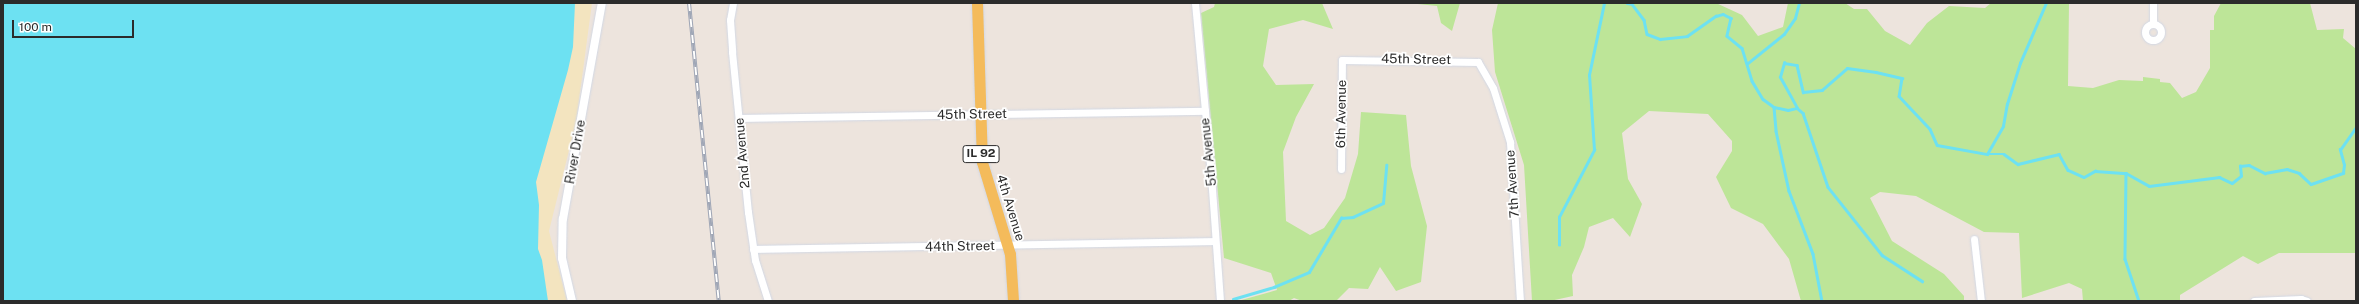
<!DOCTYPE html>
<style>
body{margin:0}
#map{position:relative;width:2359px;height:304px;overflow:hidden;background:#ede4dd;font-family:"Public Sans",sans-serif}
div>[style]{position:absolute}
.green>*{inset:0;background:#bde598}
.sand>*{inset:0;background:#f3e4bf}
.water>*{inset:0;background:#6de1f2}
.stream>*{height:2.5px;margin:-1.25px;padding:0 1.25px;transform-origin:1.25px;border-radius:1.25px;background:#6de1f2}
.roads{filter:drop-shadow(0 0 1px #d2d8e4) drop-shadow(0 0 1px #d2d8e4)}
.minor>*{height:7px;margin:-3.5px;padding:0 3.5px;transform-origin:3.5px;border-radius:3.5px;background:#fff}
.minor>.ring{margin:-3.5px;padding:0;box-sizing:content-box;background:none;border:7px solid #fff;border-radius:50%}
.tertiary>*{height:8px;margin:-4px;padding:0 4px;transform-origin:4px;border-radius:4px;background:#fff}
.primary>*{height:11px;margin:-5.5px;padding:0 5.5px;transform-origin:5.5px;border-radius:5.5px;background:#f4bb5b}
.rail>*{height:4px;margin-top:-2px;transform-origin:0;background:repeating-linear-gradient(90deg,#fff 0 8px,#9fa6b6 0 16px);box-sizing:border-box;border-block:1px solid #9fa6b6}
span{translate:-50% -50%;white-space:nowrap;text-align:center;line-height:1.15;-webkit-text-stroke:3.5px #fff;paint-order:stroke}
.shield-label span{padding:1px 3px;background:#fff;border:1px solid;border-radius:3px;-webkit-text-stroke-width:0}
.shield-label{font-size:12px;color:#2b2b2b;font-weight:700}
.street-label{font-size:13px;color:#2b2b2b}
.frame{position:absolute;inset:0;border:4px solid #2b2b2b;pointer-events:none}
.scale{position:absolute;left:12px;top:20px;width:122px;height:18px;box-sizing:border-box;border:2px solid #2b2b2b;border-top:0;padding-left:5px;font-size:12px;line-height:14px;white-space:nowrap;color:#2b2b2b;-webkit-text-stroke:3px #fff;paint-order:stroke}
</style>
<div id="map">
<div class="green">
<div style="clip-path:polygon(1215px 3px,1322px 3px,1333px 29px,1303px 20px,1269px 29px,1263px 66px,1276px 85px,1314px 84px,1296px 117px,1283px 152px,1286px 221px,1310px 235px,1324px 228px,1345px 198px,1358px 154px,1361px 112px,1406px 115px,1411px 166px,1427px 226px,1421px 282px,1396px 291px,1380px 267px,1368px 289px,1349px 288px,1336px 301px,1302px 301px,1294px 298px,1289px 301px,1238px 301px,1277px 290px,1271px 273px,1224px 258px,1201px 13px,1214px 7px)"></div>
<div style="clip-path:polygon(1408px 3px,1460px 3px,1452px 31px,1441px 23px,1437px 6px)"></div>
<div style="clip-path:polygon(1498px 3px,1716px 3px,1742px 15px,1758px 36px,1783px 27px,1788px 3px,1845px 3px,1854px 9px,1867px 9px,1885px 31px,1910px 45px,1927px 23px,1949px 6px,1985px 8px,1991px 3px,2069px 3px,2068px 86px,2093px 88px,2119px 80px,2143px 81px,2143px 77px,2160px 79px,2160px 82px,2170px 83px,2182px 98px,2196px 92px,2210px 68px,2210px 30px,2214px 30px,2214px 16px,2221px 3px,2310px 3px,2317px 30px,2344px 29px,2343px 38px,2356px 49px,2356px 253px,2279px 253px,2258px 264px,2243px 256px,2180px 295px,2180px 301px,2083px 301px,2082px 289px,2069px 283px,2022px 298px,2019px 233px,1984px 232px,1916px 196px,1880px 192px,1870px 198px,1892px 241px,1944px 274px,1964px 296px,1964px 301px,1801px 301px,1789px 259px,1763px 224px,1731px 208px,1716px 177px,1732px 151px,1732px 141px,1708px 114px,1649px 111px,1622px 133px,1628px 179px,1642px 204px,1630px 237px,1613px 218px,1589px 227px,1584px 247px,1572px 275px,1573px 296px,1550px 301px,1532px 301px,1524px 165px,1495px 72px,1492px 30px)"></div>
</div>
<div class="sand">
<div style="clip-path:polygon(544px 3px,592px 3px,576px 122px,549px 231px,567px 301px,538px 301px,526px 229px)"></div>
</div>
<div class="water">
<div style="clip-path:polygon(3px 3px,575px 3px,573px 47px,568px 70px,536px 182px,539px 205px,538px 249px,542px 260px,548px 301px,3px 301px)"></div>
</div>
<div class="stream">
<div style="left:1627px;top:3px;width:5px;rotate:11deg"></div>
<div style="left:1632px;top:4px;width:20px;rotate:53deg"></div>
<div style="left:1644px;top:20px;width:14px;rotate:78deg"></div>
<div style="left:1647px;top:34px;width:14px;rotate:21deg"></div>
<div style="left:1660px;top:39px;width:27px;rotate:-6deg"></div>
<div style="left:1687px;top:36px;width:35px;rotate:-35deg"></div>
<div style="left:1716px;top:16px;width:7px;rotate:-16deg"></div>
<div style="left:1723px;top:14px;width:9px;rotate:27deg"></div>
<div style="left:1731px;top:18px;width:18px;rotate:103deg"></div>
<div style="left:1727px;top:36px;width:19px;rotate:39deg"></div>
<div style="left:1742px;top:48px;width:34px;rotate:73deg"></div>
<div style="left:1752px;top:81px;width:21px;rotate:59deg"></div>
<div style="left:1763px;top:99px;width:14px;rotate:36deg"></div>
<div style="left:1774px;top:107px;width:14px;rotate:12deg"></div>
<div style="left:1788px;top:110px;width:9px;rotate:-13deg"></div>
<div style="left:1797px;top:108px;width:35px;rotate:-119deg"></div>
<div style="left:1780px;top:77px;width:15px;rotate:-74deg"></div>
<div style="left:1784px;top:63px;width:13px;rotate:9deg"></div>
<div style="left:1797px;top:65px;width:28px;rotate:77deg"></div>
<div style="left:1803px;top:92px;width:19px;rotate:-6deg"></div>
<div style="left:1822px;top:90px;width:33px;rotate:-41deg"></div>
<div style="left:1847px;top:68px;width:29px;rotate:8deg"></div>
<div style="left:1876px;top:72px;width:27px;rotate:13deg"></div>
<div style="left:1902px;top:78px;width:18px;rotate:99deg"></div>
<div style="left:1899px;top:96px;width:45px;rotate:46.8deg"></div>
<div style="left:1930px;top:129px;width:17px;rotate:66deg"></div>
<div style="left:1937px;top:145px;width:51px;rotate:10.2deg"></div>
<div style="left:1987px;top:154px;width:17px"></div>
<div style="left:2004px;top:154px;width:17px;rotate:36deg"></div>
<div style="left:2018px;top:164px;width:42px;rotate:-13.7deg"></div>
<div style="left:2059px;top:154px;width:18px;rotate:61deg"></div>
<div style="left:2068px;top:170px;width:17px;rotate:24deg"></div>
<div style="left:2084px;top:177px;width:13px;rotate:-29deg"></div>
<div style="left:2095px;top:171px;width:31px;rotate:4deg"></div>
<div style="left:2126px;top:173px;width:26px;rotate:29deg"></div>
<div style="left:2149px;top:186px;width:71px;rotate:-7.3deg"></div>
<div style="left:2219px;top:177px;width:14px;rotate:25deg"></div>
<div style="left:2232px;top:183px;width:11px;rotate:-38deg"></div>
<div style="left:2241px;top:176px;width:10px;rotate:-96deg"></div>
<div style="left:2240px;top:166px;width:9px;rotate:-6deg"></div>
<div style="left:2249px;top:165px;width:18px;rotate:27deg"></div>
<div style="left:2265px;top:173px;width:22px;rotate:-10deg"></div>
<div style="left:2287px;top:169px;width:13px;rotate:18deg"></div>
<div style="left:2299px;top:173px;width:16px;rotate:43deg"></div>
<div style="left:2311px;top:184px;width:34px;rotate:-19deg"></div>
<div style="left:2343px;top:173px;width:8px;rotate:-83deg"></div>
<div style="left:2344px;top:165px;width:16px;rotate:-105deg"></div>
<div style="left:2340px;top:150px;width:28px;rotate:-55deg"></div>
<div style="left:1748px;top:63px;width:46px;rotate:-38.9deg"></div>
<div style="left:1784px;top:34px;width:19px;rotate:-55deg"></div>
<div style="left:1795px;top:18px;width:16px;rotate:-75deg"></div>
<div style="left:1774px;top:107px;width:24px;rotate:85deg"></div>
<div style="left:1776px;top:131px;width:61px;rotate:77.8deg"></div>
<div style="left:1789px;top:191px;width:67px;rotate:69.1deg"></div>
<div style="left:1813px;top:254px;width:48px;rotate:79.2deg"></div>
<div style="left:1797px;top:108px;width:8px;rotate:40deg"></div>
<div style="left:1803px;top:113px;width:78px;rotate:71.3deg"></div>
<div style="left:1828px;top:187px;width:87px;rotate:51.5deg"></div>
<div style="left:1882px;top:255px;width:48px;rotate:33deg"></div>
<div style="left:1987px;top:154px;width:32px;rotate:-60deg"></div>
<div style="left:2003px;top:126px;width:22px;rotate:-80deg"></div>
<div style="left:2007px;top:104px;width:43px;rotate:-72.4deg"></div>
<div style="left:2020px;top:63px;width:65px;rotate:-66.6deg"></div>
<div style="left:2126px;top:173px;width:86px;rotate:90.7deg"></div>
<div style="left:2125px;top:259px;width:44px;rotate:71.6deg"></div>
<div style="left:1559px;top:245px;width:28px;rotate:-90deg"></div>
<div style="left:1559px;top:217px;width:76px;rotate:-62.4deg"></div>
<div style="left:1594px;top:150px;width:75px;rotate:-93.8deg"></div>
<div style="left:1589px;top:75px;width:74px;rotate:-78.2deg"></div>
<div style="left:1233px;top:299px;width:43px;rotate:-16.3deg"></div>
<div style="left:1274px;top:287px;width:38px;rotate:-23deg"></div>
<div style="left:1309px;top:272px;width:63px;rotate:-59.3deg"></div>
<div style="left:1341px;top:218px;width:12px;rotate:-5deg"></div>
<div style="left:1353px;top:217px;width:33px;rotate:-25deg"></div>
<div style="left:1383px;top:203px;width:38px;rotate:-85deg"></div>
</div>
<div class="roads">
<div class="minor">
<div style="left:733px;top:3px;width:17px;rotate:100deg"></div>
<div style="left:730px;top:20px;width:32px;rotate:86deg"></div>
<div style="left:732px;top:52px;width:161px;rotate:84.3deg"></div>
<div style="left:748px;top:212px;width:49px;rotate:81.7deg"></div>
<div style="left:755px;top:260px;width:43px;rotate:72.4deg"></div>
<div style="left:1195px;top:3px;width:173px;rotate:84.7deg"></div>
<div style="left:1211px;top:175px;width:126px;rotate:85.9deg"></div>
<div style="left:2153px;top:3px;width:20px;rotate:90deg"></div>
<div class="ring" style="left:2145px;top:24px;width:9px;height:9px"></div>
<div style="left:740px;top:118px;width:465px;rotate:-0.9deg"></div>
<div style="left:1341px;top:169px;width:109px;rotate:-89.5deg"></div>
<div style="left:1342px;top:60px;width:136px;rotate:0.8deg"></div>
<div style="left:1478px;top:62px;width:30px;rotate:60deg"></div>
<div style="left:1493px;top:88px;width:57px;rotate:72.5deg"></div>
<div style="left:1510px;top:142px;width:159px;rotate:86.4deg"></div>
<div style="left:1974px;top:239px;width:62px;rotate:83.6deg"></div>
<div style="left:753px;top:249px;width:462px;rotate:-1deg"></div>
<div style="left:2254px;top:301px;width:47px;rotate:-2.4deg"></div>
<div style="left:2301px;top:299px;width:6px;rotate:18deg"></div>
</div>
<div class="tertiary">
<div style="left:572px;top:301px;width:44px;rotate:-103.1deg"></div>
<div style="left:562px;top:258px;width:39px;rotate:-89deg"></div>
<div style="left:563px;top:219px;width:219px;rotate:-79.8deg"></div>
</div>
<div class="primary">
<div style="left:977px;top:3px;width:159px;rotate:88.2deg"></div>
<div style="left:982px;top:162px;width:96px;rotate:73.1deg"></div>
<div style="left:1010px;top:254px;width:47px;rotate:86.3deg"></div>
</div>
</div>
<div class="rail">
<div style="left:689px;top:3px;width:300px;rotate:84.3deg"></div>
</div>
<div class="shield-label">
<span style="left:981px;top:154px">IL 92</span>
</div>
<div class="street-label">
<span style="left:1416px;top:60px;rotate:1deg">45th Street</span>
<span style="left:1342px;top:114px;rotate:-89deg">6th Avenue</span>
<span style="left:972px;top:115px;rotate:-1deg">45th Street</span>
<span style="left:576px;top:152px;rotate:-80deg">River Drive</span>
<span style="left:1209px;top:152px;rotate:-96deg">5th Avenue</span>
<span style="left:743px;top:153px;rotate:-95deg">2nd Avenue</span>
<span style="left:1513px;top:184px;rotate:-94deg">7th Avenue</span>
<span style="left:1010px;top:208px;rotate:73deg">4th Avenue</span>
<span style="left:960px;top:247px;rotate:-1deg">44th Street</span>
</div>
<div class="frame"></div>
<div class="scale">100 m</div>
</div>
